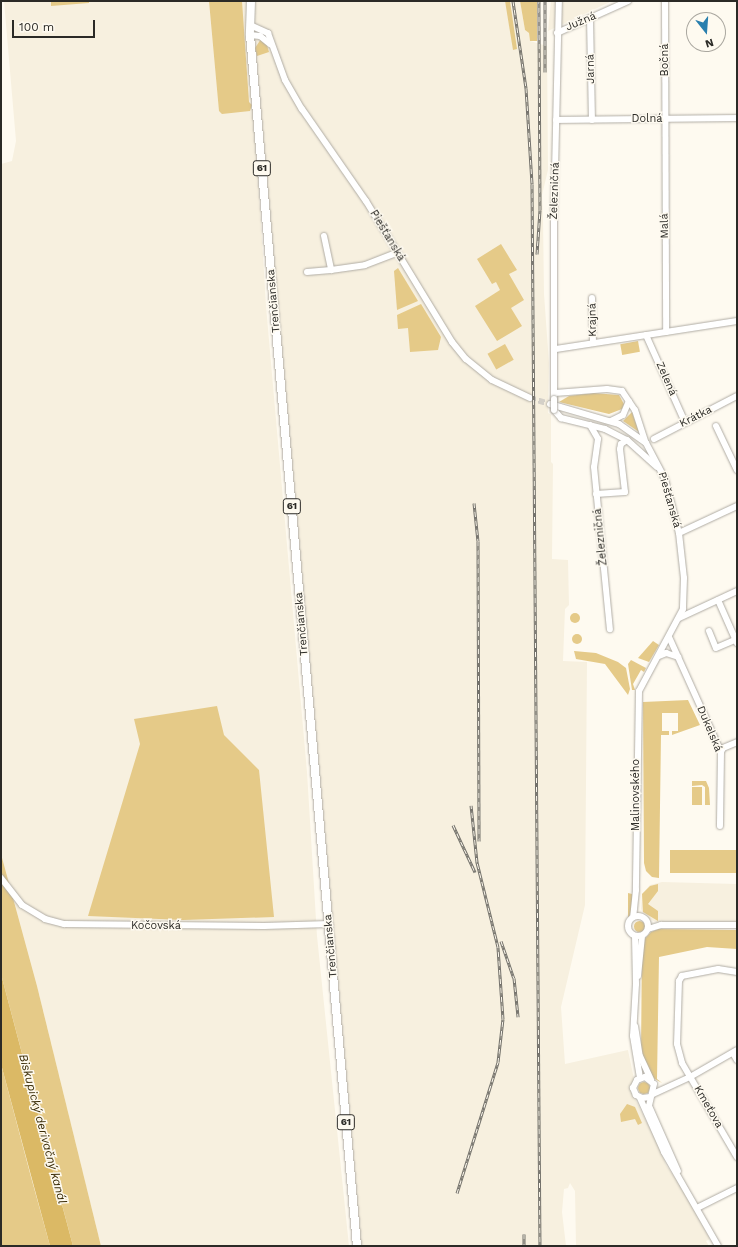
<!DOCTYPE html>
<meta charset="utf-8">
<style>
body{margin:0}
#map{position:relative;width:738px;height:1247px;overflow:hidden;background:#fefaf0;font-family:"Work Sans",sans-serif}
div>[style]{position:absolute}
.built>*{inset:0;background:#f7f0df}
.green>*{inset:0;background:#e5ca88;transform-origin:0 0}
.round{border-radius:50%}
.water>*{inset:0;background:#dbb965}
.minor-tunnel>*{height:6px;margin-top:-3px;transform-origin:0;background:repeating-linear-gradient(90deg,#d4d0c8 0 6px,transparent 0 9px)}
.roads{filter:drop-shadow(0 0 1px #b0aca4) drop-shadow(0 0 1px #b0aca4)}
.minor>*{height:6px;margin:-3px;padding:0 3px;transform-origin:3px;border-radius:3px;background:#fff}
.minor>.ring{margin:-3px;padding:0;box-sizing:content-box;background:none;border:6px solid #fff;border-radius:50%}
.major>*{height:8px;margin:-4px;padding:0 4px;transform-origin:4px;border-radius:4px;background:#fff}
.rail>*{height:3px;margin-top:-1.5px;transform-origin:0;background:repeating-linear-gradient(90deg,#fefaf0 0 4.5px,#73716b 0 9px);box-sizing:border-box;border-block:1px solid #73716b}
.bridges{filter:drop-shadow(0 0 1px #b0aca4) drop-shadow(0 0 1px #b0aca4)}
.minor-bridge>*{height:6px;margin:-3px;padding:0 3px;transform-origin:3px;border-radius:3px;background:#fff}
span{translate:-50% -50%;white-space:nowrap;text-align:center;line-height:1.15;-webkit-text-stroke:3px #fefaf0;paint-order:stroke}
.shield-label span{padding:1px 3px;background:#fefaf0;border:1px solid;border-radius:3px;-webkit-text-stroke-width:0}
.shield-label{font-size:10px;color:#2b2a26;font-weight:700}
.street-label{font-size:11px;color:#2b2a26}
.water-label{font-size:12px;color:#3a2c06;font-style:italic}
.frame{position:absolute;inset:0;border:2px solid #2b2a26;pointer-events:none}
.north{position:absolute;left:686px;top:12px;width:40px;height:40px;box-sizing:border-box;background:#fefaf0;border:1px solid #aaa79f;border-radius:50%;rotate:163deg;font-size:11px;font-weight:700;line-height:16px;text-align:center;color:#2b2a26}
.north::after{content:'';display:block;margin:auto;width:14px;height:18px;background:#297fae;clip-path:polygon(50% 0,100% 100%,50% 72%,0 100%)}
.scale{position:absolute;left:12px;top:20px;width:83px;height:18px;box-sizing:border-box;border:2px solid #2b2a26;border-top:0;padding-left:5px;font-size:12px;line-height:14px;white-space:nowrap;color:#2b2a26;-webkit-text-stroke:3px #fefaf0;paint-order:stroke}
</style>
<div id="map">
<div class="built">
<div style="clip-path:polygon(4px 1px,505px 1px,514px 50px,510px 1px,520px 1px,525px 30px,529px 33px,530px 41px,547px 46px,548px 170px,542px 195px,543px 218px,544px 294px,549px 363px,548px 413px,551px 415px,551px 462px,553px 464px,552px 559px,568px 560px,569px 605px,565px 609px,563px 661px,587px 662px,585px 905px,561px 1007px,565px 1064px,628px 1050px,634px 1079px,630px 1089px,659px 1146px,666px 1165px,687px 1195px,710px 1239px,706px 1241px,709px 1246px,576px 1246px,575px 1191px,570px 1183px,568px 1188px,564px 1189px,562px 1212px,566px 1246px,360px 1246px,269px 301px,255px 123px,266px 306px,307px 772px,317px 936px,349px 1246px,101px 1246px,37px 986px,1px 854px,1px 164px,12px 161px,16px 141px)"></div>
<div style="clip-path:polygon(551px 1px,612px 1px,548px 31px)"></div>
<div style="clip-path:polygon(662px 882px,737px 884px,737px 922px,656px 922px,645px 917px,641px 909px,642px 894px,650px 885px)"></div>
</div>
<div class="green">
<div style="clip-path:polygon(51px 1px,89px 1px,89px 3px,51px 6px)"></div>
<div style="clip-path:polygon(209px 1px,242px 1px,249px 102px,252px 105px,250px 111px,222px 114px,219px 111px)"></div>
<div style="clip-path:polygon(505px 1px,510px 1px,517px 49px,513px 50px)"></div>
<div style="clip-path:polygon(520px 1px,537px 1px,537px 41px,530px 41px,529px 33px,525px 30px)"></div>
<div style="clip-path:polygon(261px 39px,266px 42px,269px 52px,257px 56px,255px 48px)"></div>
<div style="clip-path:polygon(501px 244px,517px 270px,509px 274px,524px 300px,511px 308px,522px 326px,497px 341px,475px 306px,500px 290px,496px 282px,492px 284px,477px 259px)"></div>
<div style="clip-path:polygon(398px 268px,418px 301px,397px 310px,394px 271px)"></div>
<div style="clip-path:polygon(421px 304px,441px 337px,438px 350px,410px 352px,408px 328px,398px 329px,397px 315px)"></div>
<div style="left:638px;top:341px;width:11px;height:18px;rotate:80deg"></div>
<div style="left:505px;top:344px;width:18px;height:20px;rotate:61deg"></div>
<div style="clip-path:polygon(593px 393px,619px 395px,624px 404px,622px 409px,609px 414px,559px 402px,569px 396px)"></div>
<div style="clip-path:polygon(632px 412px,639px 432px,623px 421px)"></div>
<div class="round" style="left:570px;top:613px;width:10px;height:10px"></div>
<div class="round" style="left:572px;top:634px;width:10px;height:10px"></div>
<div style="clip-path:polygon(653px 641px,659px 645px,649px 662px,638px 658px)"></div>
<div style="clip-path:polygon(574px 651px,596px 653px,618px 662px,626px 668px,630px 689px,628px 695px,605px 664px,576px 659px)"></div>
<div style="clip-path:polygon(631px 660px,646px 668px,644px 672px,641px 670px,633px 684px,635px 690px,632px 690px,628px 664px)"></div>
<div style="clip-path:polygon(688px 700px,700px 725px,672px 735px,672px 731px,678px 731px,678px 713px,662px 713px,662px 731px,669px 731px,669px 735px,661px 735px,659px 878px,652px 877px,646px 871px,644px 863px,643px 702px)"></div>
<div style="clip-path:polygon(217px 706px,224px 735px,259px 770px,274px 917px,183px 920px,88px 916px,140px 744px,134px 719px)"></div>
<div style="clip-path:polygon(692px 781px,706px 781px,709px 788px,710px 805px,705px 805px,705px 787px,702px 785px,692px 786px)"></div>
<div style="left:692px;top:787px;width:10px;height:18px"></div>
<div style="left:670px;top:850px;width:67px;height:23px"></div>
<div style="clip-path:polygon(1px 854px,37px 986px,101px 1246px,73px 1246px,1px 974px)"></div>
<div style="clip-path:polygon(658px 884px,658px 891px,648px 904px,658px 911px,658px 921px,643px 912px,642px 894px,650px 886px)"></div>
<div style="clip-path:polygon(628px 893px,632px 894px,632px 910px,628px 919px)"></div>
<div class="round" style="left:633.5px;top:920.5px;width:11px;height:11px"></div>
<div style="clip-path:polygon(658px 929px,737px 930px,737px 949px,707px 947px,659px 957px,657px 1079px,662px 1083px,653px 1078px,641px 1053px,642px 942px,651px 932px)"></div>
<div style="clip-path:polygon(1px 1064px,31px 1177px,50px 1246px,1px 1246px)"></div>
<div class="round" style="left:638px;top:1082px;width:12px;height:12px"></div>
<div style="clip-path:polygon(627px 1104px,635px 1107px,642px 1123px,638px 1125px,635px 1119px,621px 1122px,620px 1114px)"></div>
</div>
<div class="water">
<div style="clip-path:polygon(1px 974px,53px 1171px,73px 1246px,50px 1246px,1px 1064px)"></div>
</div>
<div class="minor-tunnel">
<div style="left:530px;top:398px;width:21px;rotate:17deg"></div>
</div>
<div class="roads">
<div class="minor">
<div style="left:665px;top:1px;width:331px;rotate:89.8deg"></div>
<div style="left:590px;top:18px;width:102px;rotate:88.9deg"></div>
<div style="left:250px;top:25px;width:20px;rotate:24deg"></div>
<div style="left:268px;top:33px;width:50px;rotate:70.1deg"></div>
<div style="left:285px;top:80px;width:34px;rotate:60deg"></div>
<div style="left:302px;top:109px;width:112px;rotate:55.2deg"></div>
<div style="left:366px;top:201px;width:165px;rotate:58.6deg"></div>
<div style="left:452px;top:342px;width:22px;rotate:51deg"></div>
<div style="left:466px;top:359px;width:33px;rotate:39deg"></div>
<div style="left:492px;top:380px;width:42px;rotate:25.3deg"></div>
<div style="left:557px;top:33px;width:78px;rotate:-24.3deg"></div>
<div style="left:250px;top:35px;width:10px;rotate:6deg"></div>
<div style="left:260px;top:36px;width:13px;rotate:39deg"></div>
<div style="left:556px;top:120px;width:181px;rotate:-0.6deg"></div>
<div style="left:324px;top:236px;width:35px;rotate:78deg"></div>
<div style="left:331px;top:270px;width:34px;rotate:-8deg"></div>
<div style="left:365px;top:265px;width:33px;rotate:-21deg"></div>
<div style="left:307px;top:272px;width:24px;rotate:-5deg"></div>
<div style="left:592px;top:298px;width:45px;rotate:88.7deg"></div>
<div style="left:646px;top:335px;width:95px;rotate:65.9deg"></div>
<div style="left:556px;top:349px;width:183px;rotate:-8.8deg"></div>
<div style="left:555px;top:393px;width:52px;rotate:-4.4deg"></div>
<div style="left:607px;top:389px;width:15px;rotate:8deg"></div>
<div style="left:622px;top:391px;width:23px;rotate:56deg"></div>
<div style="left:635px;top:410px;width:33px;rotate:72deg"></div>
<div style="left:554px;top:399px;width:183px;rotate:-90deg"></div>
<div style="left:554px;top:216px;width:215px;rotate:-88.7deg"></div>
<div style="left:550px;top:404px;width:72px;rotate:16.2deg"></div>
<div style="left:619px;top:424px;width:33px;rotate:35deg"></div>
<div style="left:646px;top:443px;width:41px;rotate:62.2deg"></div>
<div style="left:665px;top:479px;width:56px;rotate:75.5deg"></div>
<div style="left:679px;top:533px;width:45px;rotate:83.7deg"></div>
<div style="left:684px;top:578px;width:31px;rotate:92deg"></div>
<div style="left:683px;top:609px;width:93px;rotate:118.2deg"></div>
<div style="left:639px;top:691px;width:199px;rotate:90.9deg"></div>
<div style="left:636px;top:890px;width:27px;rotate:96deg"></div>
<div style="left:554px;top:410px;width:11px;rotate:49deg"></div>
<div style="left:561px;top:418px;width:45px;rotate:14deg"></div>
<div style="left:605px;top:429px;width:25px;rotate:27deg"></div>
<div style="left:627px;top:440px;width:40px;rotate:42deg"></div>
<div style="left:611px;top:421px;width:13px;rotate:-27deg"></div>
<div style="left:623px;top:415px;width:15px;rotate:-67deg"></div>
<div style="left:590px;top:425px;width:16px;rotate:60deg"></div>
<div style="left:598px;top:439px;width:28px;rotate:98deg"></div>
<div style="left:594px;top:467px;width:163px;rotate:84.4deg"></div>
<div style="left:716px;top:426px;width:49px;rotate:64.5deg"></div>
<div style="left:654px;top:439px;width:93px;rotate:-27.4deg"></div>
<div style="left:596px;top:494px;width:29px;rotate:-4deg"></div>
<div style="left:625px;top:492px;width:43px;rotate:-96.6deg"></div>
<div style="left:620px;top:449px;width:5px;rotate:-79deg"></div>
<div style="left:621px;top:444px;width:7px;rotate:-34deg"></div>
<div style="left:679px;top:533px;width:64px;rotate:-25deg"></div>
<div style="left:718px;top:600px;width:47px;rotate:66.2deg"></div>
<div style="left:679px;top:618px;width:64px;rotate:-25deg"></div>
<div style="left:709px;top:631px;width:18px;rotate:68deg"></div>
<div style="left:716px;top:648px;width:21px;rotate:-23deg"></div>
<div style="left:669px;top:637px;width:126px;rotate:65.7deg"></div>
<div style="left:721px;top:752px;width:74px;rotate:90.8deg"></div>
<div style="left:659px;top:656px;width:8px;rotate:-23deg"></div>
<div style="left:666px;top:653px;width:13px;rotate:18deg"></div>
<div style="left:721px;top:752px;width:4px;rotate:-63deg"></div>
<div style="left:723px;top:748px;width:15px;rotate:-23deg"></div>
<div style="left:1px;top:878px;width:34px;rotate:52deg"></div>
<div style="left:22px;top:905px;width:27px;rotate:31deg"></div>
<div style="left:45px;top:919px;width:20px;rotate:15deg"></div>
<div style="left:64px;top:924px;width:200px;rotate:0.6deg"></div>
<div style="left:264px;top:926px;width:65px;rotate:-1.8deg"></div>
<div class="ring" style="left:628px;top:916px;width:14px;height:14px"></div>
<div style="left:648px;top:929px;width:14px;rotate:-17deg"></div>
<div style="left:661px;top:925px;width:76px"></div>
<div style="left:635px;top:936px;width:48px;rotate:88.8deg"></div>
<div style="left:636px;top:984px;width:52px;rotate:93.3deg"></div>
<div style="left:633px;top:1036px;width:43px;rotate:80.5deg"></div>
<div style="left:737px;top:972px;width:19px;rotate:-171deg"></div>
<div style="left:718px;top:969px;width:37px;rotate:169deg"></div>
<div style="left:682px;top:976px;width:6px;rotate:121deg"></div>
<div style="left:679px;top:981px;width:63px;rotate:91.8deg"></div>
<div style="left:677px;top:1044px;width:20px;rotate:75deg"></div>
<div style="left:682px;top:1063px;width:109px;rotate:59.7deg"></div>
<div style="left:638px;top:976px;width:40px;rotate:-84.3deg"></div>
<div style="left:635px;top:1026px;width:30px;rotate:81deg"></div>
<div style="left:640px;top:1056px;width:26px;rotate:65deg"></div>
<div style="left:733px;top:1053px;width:8px;rotate:60deg"></div>
<div style="left:653px;top:1094px;width:41px;rotate:-24.7deg"></div>
<div style="left:690px;top:1077px;width:54px;rotate:-29.9deg"></div>
<div style="left:650px;top:1097px;width:8px;rotate:173deg"></div>
<div style="left:642px;top:1098px;width:7px;rotate:-153deg"></div>
<div style="left:636px;top:1095px;width:8px;rotate:-113deg"></div>
<div style="left:633px;top:1088px;width:9px;rotate:-63deg"></div>
<div style="left:637px;top:1080px;width:9px;rotate:-21deg"></div>
<div style="left:645px;top:1077px;width:11px;rotate:38deg"></div>
<div style="left:654px;top:1084px;width:23px;rotate:103deg"></div>
<div style="left:649px;top:1106px;width:71px;rotate:66deg"></div>
<div style="left:640px;top:1098px;width:59px;rotate:66deg"></div>
<div style="left:664px;top:1152px;width:108px;rotate:60.1deg"></div>
<div style="left:697px;top:1208px;width:45px;rotate:-26.6deg"></div>
</div>
<div class="major">
<div style="left:251px;top:1px;width:34px;rotate:92deg"></div>
<div style="left:250px;top:35px;width:1216px;rotate:84.95deg"></div>
</div>
</div>
<div class="rail">
<div style="left:513px;top:1px;width:88px;rotate:81.5deg"></div>
<div style="left:526px;top:88px;width:96px;rotate:86.4deg"></div>
<div style="left:532px;top:184px;width:1062px;rotate:89.57deg"></div>
<div style="left:545px;top:72px;width:71px;rotate:-90deg"></div>
<div style="left:537px;top:254px;width:44px;rotate:-86.1deg"></div>
<div style="left:540px;top:210px;width:209px;rotate:-90.3deg"></div>
<div style="left:474px;top:503px;width:38px;rotate:84deg"></div>
<div style="left:478px;top:541px;width:300px;rotate:89.8deg"></div>
<div style="left:453px;top:825px;width:52px;rotate:64.9deg"></div>
<div style="left:501px;top:941px;width:39px;rotate:71deg"></div>
<div style="left:514px;top:978px;width:39px;rotate:84deg"></div>
<div style="left:457px;top:1193px;width:137px;rotate:-72.6deg"></div>
<div style="left:498px;top:1062px;width:43px;rotate:-83.4deg"></div>
<div style="left:503px;top:1019px;width:72px;rotate:-94deg"></div>
<div style="left:498px;top:947px;width:88px;rotate:-103.9deg"></div>
<div style="left:477px;top:862px;width:57px;rotate:-96deg"></div>
<div style="left:524px;top:1234px;width:12px;rotate:90deg"></div>
</div>
<div class="bridges">
<div class="minor-bridge">
<div style="left:554px;top:399px;width:11px;rotate:90deg"></div>
</div>
</div>
<div class="shield-label">
<span style="left:262px;top:168px">61</span>
<span style="left:292px;top:506px">61</span>
<span style="left:346px;top:1122px">61</span>
</div>
<div class="street-label">
<span style="left:581px;top:22px;rotate:-23deg">Južná</span>
<span style="left:665px;top:60px;rotate:-90deg">Bočná</span>
<span style="left:591px;top:69px;rotate:-91deg">Jarná</span>
<span style="left:647px;top:119px">Dolná</span>
<span style="left:555px;top:191px;rotate:-88deg">Železničná</span>
<span style="left:665px;top:226px;rotate:-91deg">Malá</span>
<span style="left:387px;top:236px;rotate:59deg">Piešťanská</span>
<span style="left:274px;top:301px;rotate:-95deg">Trenčianska</span>
<span style="left:593px;top:320px;rotate:-91deg">Krajná</span>
<span style="left:666px;top:379px;rotate:66deg">Zelená</span>
<span style="left:696px;top:417px;rotate:-27deg">Krátka</span>
<span style="left:669px;top:500px;rotate:74deg">Piešťanská</span>
<span style="left:601px;top:537px;rotate:-96deg">Železničná</span>
<span style="left:302px;top:624px;rotate:-95deg">Trenčianska</span>
<span style="left:709px;top:729px;rotate:67deg">Dukelská</span>
<span style="left:636px;top:795px;rotate:-90deg">Malinovského</span>
<span style="left:156px;top:926px">Kočovská</span>
<span style="left:331px;top:946px;rotate:-95deg">Trenčianska</span>
<span style="left:708px;top:1107px;rotate:60deg">Kmeťova</span>
</div>
<div class="water-label">
<span style="left:42px;top:1129px;rotate:75deg">Biskupický derivačný kanál</span>
</div>
<div class="frame"></div>
<div class="north">N</div>
<div class="scale">100 m</div>
</div>
